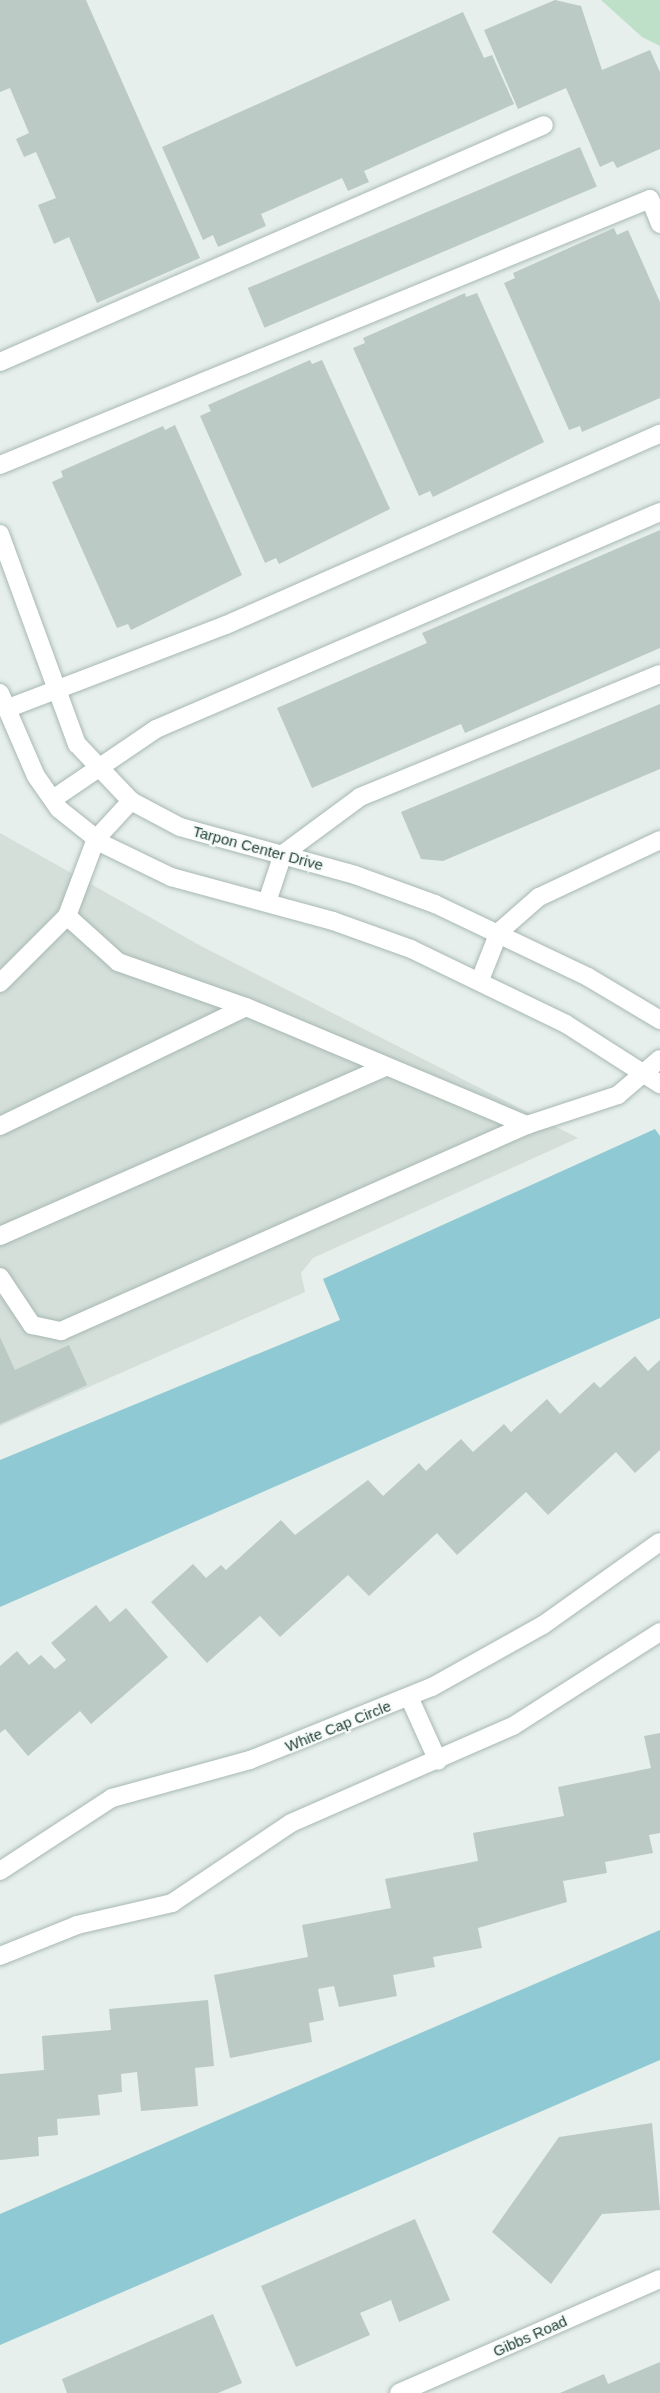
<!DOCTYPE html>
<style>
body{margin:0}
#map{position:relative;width:660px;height:2393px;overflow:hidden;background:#e6efeb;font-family:Arial,sans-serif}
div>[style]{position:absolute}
.built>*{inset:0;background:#d4dfda}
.green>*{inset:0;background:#bfe0c8}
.water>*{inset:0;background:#8ec9d4}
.building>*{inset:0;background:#bbcac4;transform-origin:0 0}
.roads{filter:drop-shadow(0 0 2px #a8b8b2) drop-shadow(0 0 2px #a8b8b2)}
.lane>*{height:18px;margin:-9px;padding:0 9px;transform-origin:9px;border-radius:9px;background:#fff}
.street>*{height:18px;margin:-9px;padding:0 9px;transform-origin:9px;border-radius:9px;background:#fff}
span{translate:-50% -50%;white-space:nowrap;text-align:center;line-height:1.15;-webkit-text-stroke:4.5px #f7fbf9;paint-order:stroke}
.street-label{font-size:15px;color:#24423a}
</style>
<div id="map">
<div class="built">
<div style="clip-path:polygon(0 833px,201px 946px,578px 1138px,313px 1258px,301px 1273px,305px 1292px,0 1426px)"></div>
</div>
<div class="green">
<div style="clip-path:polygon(601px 0,660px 0,660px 46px,642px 37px)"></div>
</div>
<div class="water">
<div style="clip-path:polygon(655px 1129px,660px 1136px,660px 1318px,0 1607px,0 1460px,340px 1320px,323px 1279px)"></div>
<div style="clip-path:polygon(660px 1930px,660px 2060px,0 2345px,0 2214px)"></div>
</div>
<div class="building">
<div style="clip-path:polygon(0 0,86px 0,200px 258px,97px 303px,69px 237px,54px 244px,38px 205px,56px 198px,36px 152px,24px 157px,16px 139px,29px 133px,10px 88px,0 92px)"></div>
<div style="clip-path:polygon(555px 0,581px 6px,602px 70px,650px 50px,660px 72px,660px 149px,617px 168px,613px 161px,600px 167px,566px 88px,518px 109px,484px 30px)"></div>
<div style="clip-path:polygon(463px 12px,484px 58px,492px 55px,514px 104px,364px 171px,369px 182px,348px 191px,342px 178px,261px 214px,266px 226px,218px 247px,213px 235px,203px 240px,162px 147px)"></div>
<div style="left:580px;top:147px;width:43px;height:361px;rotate:67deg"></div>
<div style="clip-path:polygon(614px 228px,617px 235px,628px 230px,660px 302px,660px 398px,582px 432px,580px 426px,569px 430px,504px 283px,515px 278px,513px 273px)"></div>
<div style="clip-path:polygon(465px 293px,466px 297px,477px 293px,544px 442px,433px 497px,430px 491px,419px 496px,353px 348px,365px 343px,363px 338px)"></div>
<div style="clip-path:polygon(310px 360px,312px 364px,322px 360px,390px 509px,279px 564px,276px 558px,265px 563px,200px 416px,211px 411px,208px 405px)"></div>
<div style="clip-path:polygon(175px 425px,242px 575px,131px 630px,128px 624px,117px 628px,52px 482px,63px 477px,61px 471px,163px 426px,165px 430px)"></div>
<div style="clip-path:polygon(660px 530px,660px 648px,465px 733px,461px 724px,312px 788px,277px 708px,427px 643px,422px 633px)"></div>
<div style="clip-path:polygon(660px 704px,660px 769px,443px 861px,421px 859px,401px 812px)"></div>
<div style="clip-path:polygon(0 1337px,15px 1370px,69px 1345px,87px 1385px,0 1424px)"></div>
<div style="clip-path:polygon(635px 1356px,648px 1371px,660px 1360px,660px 1450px,635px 1473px,616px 1452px,548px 1515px,526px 1492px,457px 1555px,437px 1533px,369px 1596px,348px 1575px,280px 1637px,260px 1616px,207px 1663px,151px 1602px,193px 1564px,206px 1578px,221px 1565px,226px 1570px,281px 1520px,295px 1535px,368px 1480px,383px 1496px,419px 1463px,426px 1471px,461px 1439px,473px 1452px,504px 1424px,511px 1432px,547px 1399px,560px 1414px,594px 1382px,600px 1388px)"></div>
<div style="clip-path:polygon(96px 1605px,110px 1622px,126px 1608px,168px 1657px,91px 1724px,80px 1711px,28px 1756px,5px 1729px,0 1733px,0 1666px,17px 1651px,29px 1665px,41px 1655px,55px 1669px,66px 1660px,51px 1643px)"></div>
<div style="clip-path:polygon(660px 1733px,660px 1833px,649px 1835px,653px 1853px,605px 1862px,607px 1873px,563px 1881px,567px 1902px,478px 1928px,482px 1948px,433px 1957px,435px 1967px,393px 1975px,397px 1996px,339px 2007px,334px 1986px,318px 1989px,324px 2020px,309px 2023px,312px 2042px,230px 2058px,214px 1975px,308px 1957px,302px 1925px,391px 1908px,385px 1879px,478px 1861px,473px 1833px,564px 1816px,558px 1787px,651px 1768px,644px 1736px)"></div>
<div style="clip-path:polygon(208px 2000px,214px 2066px,195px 2068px,198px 2106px,141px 2111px,137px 2072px,121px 2074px,122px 2092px,98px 2095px,100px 2115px,57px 2119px,58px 2135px,38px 2137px,39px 2156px,0 2160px,0 2074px,44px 2070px,42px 2036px,111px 2030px,109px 2009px)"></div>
<div style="clip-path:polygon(652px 2123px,660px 2210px,602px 2214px,551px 2284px,492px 2232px,559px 2137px)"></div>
<div style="clip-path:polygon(415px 2219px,450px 2300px,399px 2322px,391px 2300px,360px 2313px,370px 2335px,296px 2367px,261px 2286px)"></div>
<div style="clip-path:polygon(213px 2314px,242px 2383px,218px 2393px,67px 2393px,62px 2379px)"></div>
<div style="clip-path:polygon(660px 2362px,660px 2393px,560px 2393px,604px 2374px,608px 2384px)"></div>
</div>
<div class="roads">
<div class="lane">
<div style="left:0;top:362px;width:593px;rotate:-23.54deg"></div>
<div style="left:0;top:465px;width:702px;rotate:-22.26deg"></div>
<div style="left:650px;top:199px;width:27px;rotate:68deg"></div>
<div style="left:6px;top:709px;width:235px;rotate:-20.9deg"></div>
<div style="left:226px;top:625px;width:474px;rotate:-23.8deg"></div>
<div style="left:53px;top:799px;width:125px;rotate:-34.2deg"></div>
<div style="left:156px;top:729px;width:549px;rotate:-23.29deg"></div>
<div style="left:267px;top:902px;width:51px;rotate:-71.6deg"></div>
<div style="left:283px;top:854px;width:96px;rotate:-36.5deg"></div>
<div style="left:360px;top:797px;width:324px;rotate:-22.3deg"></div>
<div style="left:67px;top:916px;width:69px;rotate:42deg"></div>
<div style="left:118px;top:962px;width:136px;rotate:19.4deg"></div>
<div style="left:246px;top:1007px;width:305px;rotate:22.8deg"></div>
<div style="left:480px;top:980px;width:52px;rotate:-68.4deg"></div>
<div style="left:499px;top:932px;width:53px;rotate:-41.2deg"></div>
<div style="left:539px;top:897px;width:134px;rotate:-25.2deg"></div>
<div style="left:0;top:983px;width:95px;rotate:-45deg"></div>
<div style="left:67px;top:916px;width:82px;rotate:-69.4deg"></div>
<div style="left:96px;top:839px;width:52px;rotate:-47.4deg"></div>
<div style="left:0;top:1126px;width:273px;rotate:-25.8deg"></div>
<div style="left:0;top:1236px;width:420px;rotate:-23.7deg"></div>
<div style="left:0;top:1277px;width:58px;rotate:56.3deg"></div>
<div style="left:32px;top:1325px;width:30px;rotate:12deg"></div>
<div style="left:61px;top:1331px;width:510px;rotate:-23.85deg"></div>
<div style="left:527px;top:1125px;width:96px;rotate:-18.2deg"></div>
<div style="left:618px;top:1095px;width:55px;rotate:-40.6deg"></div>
</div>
<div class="street">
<div style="left:0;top:534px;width:224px;rotate:69.9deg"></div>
<div style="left:77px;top:744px;width:79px;rotate:46.5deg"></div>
<div style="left:131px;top:801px;width:55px;rotate:28deg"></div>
<div style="left:180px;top:827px;width:181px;rotate:15.3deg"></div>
<div style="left:355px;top:875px;width:85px;rotate:19.9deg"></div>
<div style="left:435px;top:904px;width:170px;rotate:25.5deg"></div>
<div style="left:588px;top:977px;width:84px;rotate:30.8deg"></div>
<div style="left:0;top:693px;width:90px;rotate:66.6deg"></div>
<div style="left:36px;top:776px;width:40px;rotate:55.1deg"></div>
<div style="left:59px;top:809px;width:56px;rotate:38.5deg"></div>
<div style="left:103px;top:844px;width:76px;rotate:25.9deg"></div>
<div style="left:171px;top:877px;width:168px;rotate:15.2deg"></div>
<div style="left:333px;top:921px;width:83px;rotate:19.7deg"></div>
<div style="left:411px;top:949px;width:172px;rotate:25.8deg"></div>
<div style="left:566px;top:1024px;width:112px;rotate:32.6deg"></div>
<div style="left:409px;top:1697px;width:70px;rotate:65.6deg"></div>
<div style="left:0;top:1871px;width:134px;rotate:-33.1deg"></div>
<div style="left:112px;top:1798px;width:143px;rotate:-15.4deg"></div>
<div style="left:250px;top:1760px;width:196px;rotate:-21.9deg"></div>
<div style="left:432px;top:1687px;width:127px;rotate:-29.2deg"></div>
<div style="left:543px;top:1625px;width:143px;rotate:-35.4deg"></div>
<div style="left:0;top:1956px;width:83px;rotate:-21.9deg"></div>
<div style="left:77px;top:1925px;width:98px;rotate:-13deg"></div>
<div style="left:172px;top:1903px;width:143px;rotate:-33.9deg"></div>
<div style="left:291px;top:1823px;width:242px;rotate:-23.6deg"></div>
<div style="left:513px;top:1726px;width:174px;rotate:-32.6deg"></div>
<div style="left:399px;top:2393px;width:285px;rotate:-23.6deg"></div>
</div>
</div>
<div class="street-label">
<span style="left:258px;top:848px;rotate:15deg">Tarpon Center Drive</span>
<span style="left:338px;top:1726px;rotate:-22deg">White Cap Circle</span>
<span style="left:530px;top:2336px;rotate:-24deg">Gibbs Road</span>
</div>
</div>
